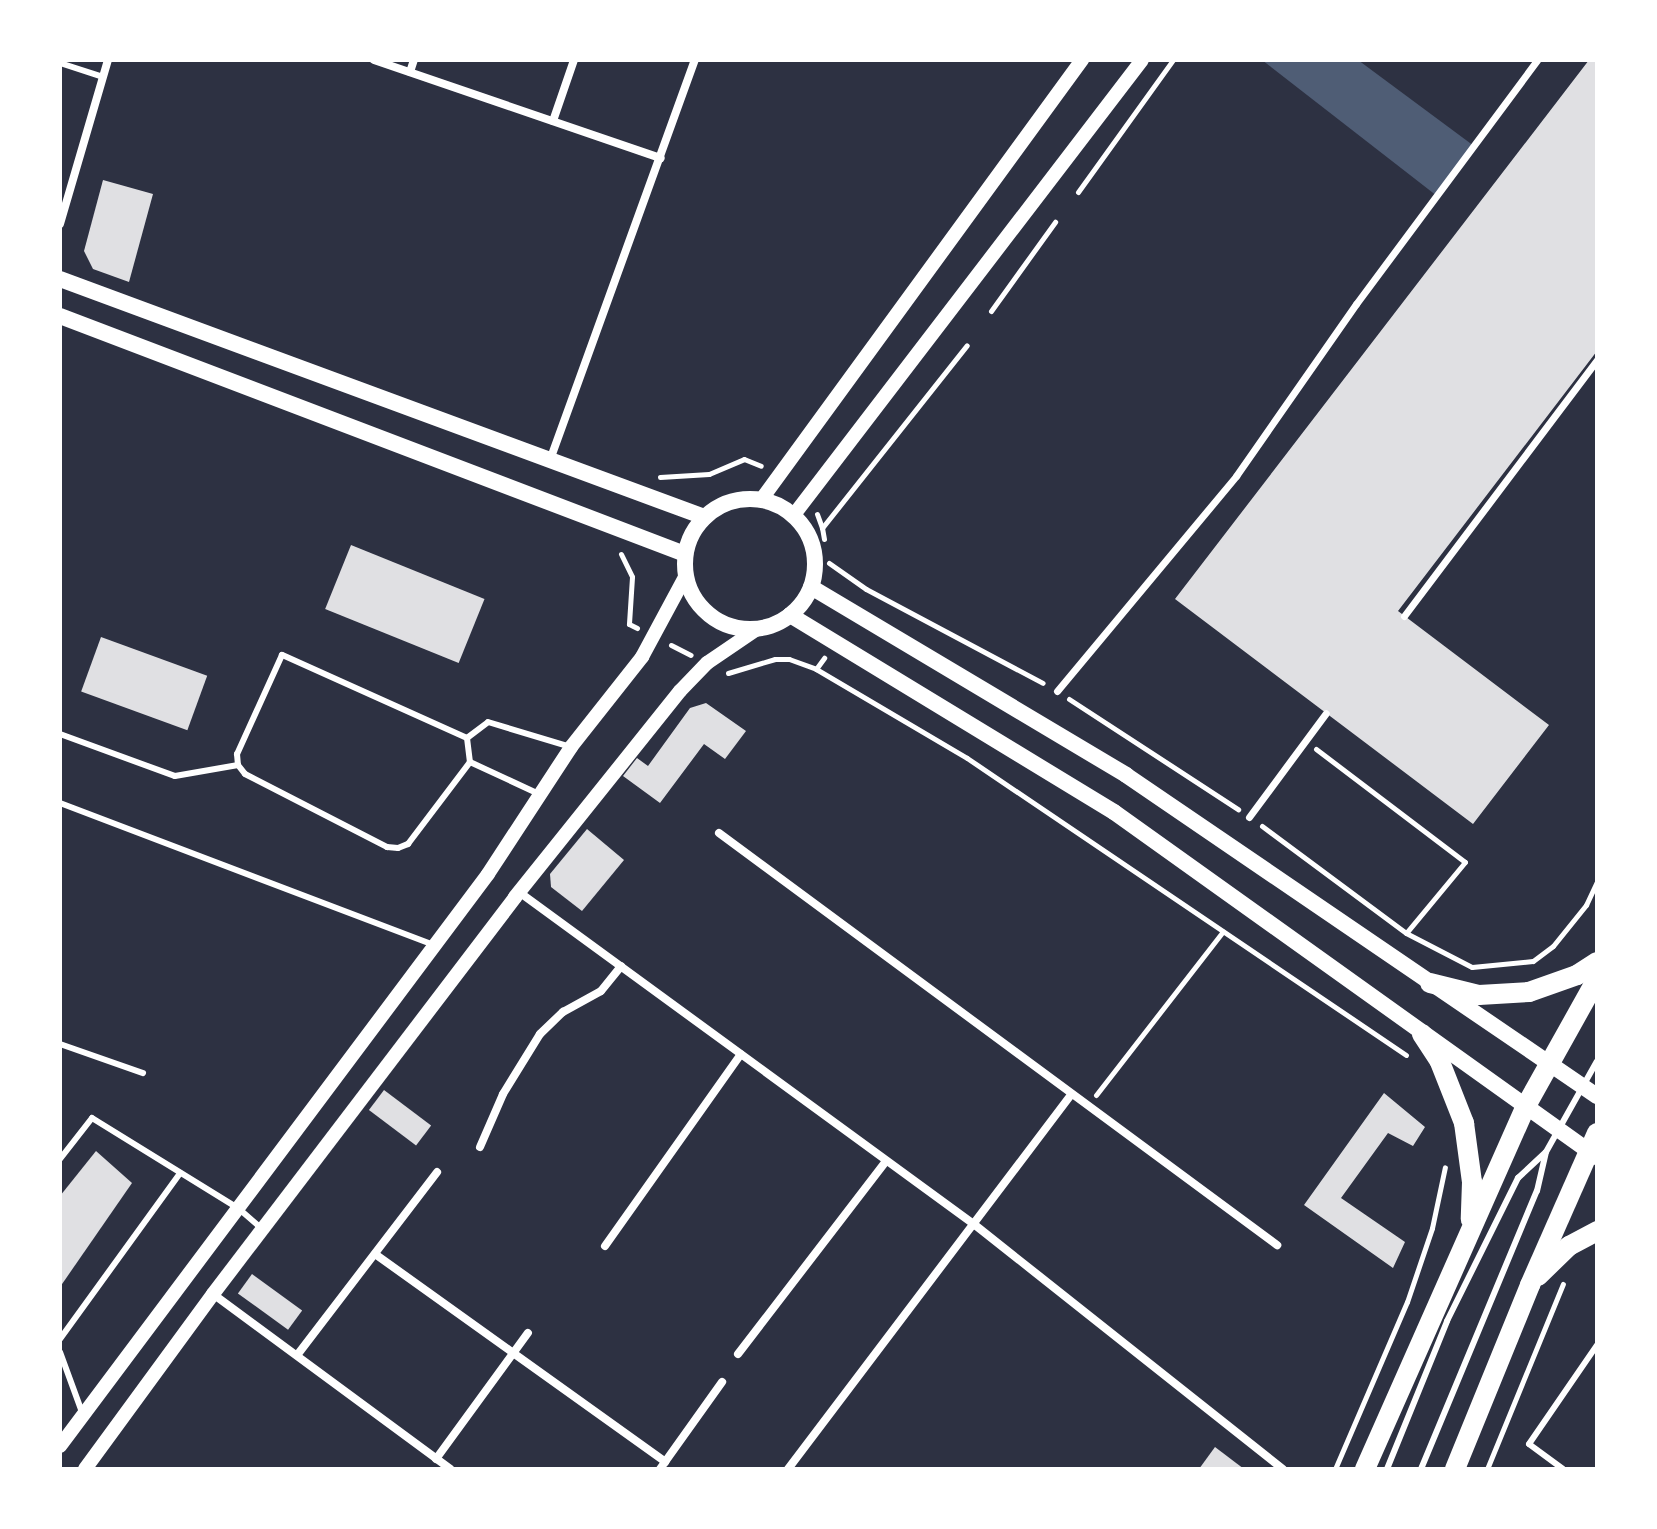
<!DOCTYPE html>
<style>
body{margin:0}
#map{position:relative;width:1657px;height:1529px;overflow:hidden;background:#2d3142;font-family:Poppins,sans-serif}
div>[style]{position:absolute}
.water>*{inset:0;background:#4f5d75}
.building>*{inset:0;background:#e0e0e3;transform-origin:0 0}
.path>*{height:5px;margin:-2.5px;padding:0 2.5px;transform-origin:2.5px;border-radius:2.5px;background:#fff}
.service>*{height:6px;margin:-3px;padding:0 3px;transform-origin:3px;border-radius:3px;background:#fff}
.pedestrian>*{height:7px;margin:-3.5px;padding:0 3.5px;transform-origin:3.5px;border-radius:3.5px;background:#fff}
.minor>*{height:8px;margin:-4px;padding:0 4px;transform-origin:4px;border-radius:4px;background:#fff}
.tertiary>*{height:14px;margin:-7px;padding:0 7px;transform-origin:7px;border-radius:7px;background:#fff}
.secondary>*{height:16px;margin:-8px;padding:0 8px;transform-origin:8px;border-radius:8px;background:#fff}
.secondary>.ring{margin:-8px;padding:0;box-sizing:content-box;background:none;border:16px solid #fff;border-radius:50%}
.primary>*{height:20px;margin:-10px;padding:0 10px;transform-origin:10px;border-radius:10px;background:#fff}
span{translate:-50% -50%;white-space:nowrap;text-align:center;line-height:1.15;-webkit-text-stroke:8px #fff;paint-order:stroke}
.frame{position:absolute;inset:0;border:62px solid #fff;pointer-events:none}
</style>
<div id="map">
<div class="water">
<div style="clip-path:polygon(1262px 60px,1358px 60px,1474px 146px,1437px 196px)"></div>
</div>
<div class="building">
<div style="clip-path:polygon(1589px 60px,1597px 60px,1597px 351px,1398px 611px,1549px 725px,1473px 824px,1175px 599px)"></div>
<div style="clip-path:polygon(103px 180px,153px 194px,129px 282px,93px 269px,84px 251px)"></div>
<div style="left:351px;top:545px;width:144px;height:69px;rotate:22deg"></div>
<div style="left:101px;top:637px;width:113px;height:58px;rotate:20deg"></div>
<div style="clip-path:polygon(706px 703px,746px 731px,725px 759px,704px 744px,660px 803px,623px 776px,637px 758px,648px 766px,690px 708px)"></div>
<div style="clip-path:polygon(587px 829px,624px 860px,582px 911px,551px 887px,550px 874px)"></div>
<div style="left:384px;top:1090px;width:59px;height:25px;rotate:37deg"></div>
<div style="clip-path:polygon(1384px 1093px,1425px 1127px,1413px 1146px,1388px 1133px,1341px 1198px,1405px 1242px,1393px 1268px,1304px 1205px)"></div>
<div style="clip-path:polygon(96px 1151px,132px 1183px,60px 1287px,60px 1196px)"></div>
<div style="left:252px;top:1274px;width:62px;height:24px;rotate:36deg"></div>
<div style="clip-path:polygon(1215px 1447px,1244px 1469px,1199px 1469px)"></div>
</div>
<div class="path">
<div style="left:1078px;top:192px;width:163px;rotate:-54.3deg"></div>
<div style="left:991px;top:311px;width:110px;rotate:-54.3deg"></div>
<div style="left:660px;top:477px;width:49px;rotate:-3.5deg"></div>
<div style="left:709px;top:474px;width:38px;rotate:-23deg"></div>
<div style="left:744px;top:459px;width:18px;rotate:22deg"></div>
<div style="left:817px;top:514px;width:15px;rotate:70deg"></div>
<div style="left:824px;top:539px;width:11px;rotate:-100deg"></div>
<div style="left:822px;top:528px;width:233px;rotate:-51.6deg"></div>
<div style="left:621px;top:554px;width:25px;rotate:64deg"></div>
<div style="left:632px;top:577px;width:47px;rotate:93.7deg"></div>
<div style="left:629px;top:624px;width:9px;rotate:27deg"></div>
<div style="left:829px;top:563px;width:45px;rotate:35.1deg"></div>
<div style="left:866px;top:589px;width:200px;rotate:28deg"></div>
<div style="left:671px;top:645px;width:22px;rotate:27deg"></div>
<div style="left:816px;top:669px;width:175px;rotate:30.5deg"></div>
<div style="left:967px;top:758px;width:530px;rotate:34.08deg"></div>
<div style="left:728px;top:673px;width:49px;rotate:-16.6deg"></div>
<div style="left:775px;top:659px;width:14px"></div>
<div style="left:789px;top:659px;width:29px;rotate:20deg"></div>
<div style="left:816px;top:669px;width:14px;rotate:-54deg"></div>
<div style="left:1069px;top:699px;width:202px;rotate:33.1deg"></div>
<div style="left:1316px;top:749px;width:187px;rotate:37.2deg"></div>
<div style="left:1465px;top:862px;width:92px;rotate:129.7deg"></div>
<div style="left:1262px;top:826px;width:179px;rotate:36.6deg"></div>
<div style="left:1406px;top:933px;width:74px;rotate:27.3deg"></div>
<div style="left:1472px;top:967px;width:61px;rotate:-5.6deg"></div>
<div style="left:1533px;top:961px;width:25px;rotate:-37deg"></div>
<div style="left:1553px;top:946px;width:53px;rotate:-51.2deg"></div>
<div style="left:1586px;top:905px;width:26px;rotate:-65deg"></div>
<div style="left:1096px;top:1095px;width:207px;rotate:-52.2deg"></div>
<div style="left:1335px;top:1469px;width:182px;rotate:-66.7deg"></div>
<div style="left:1407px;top:1302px;width:78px;rotate:-71.3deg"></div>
<div style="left:1432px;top:1228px;width:62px;rotate:-78deg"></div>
<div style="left:1487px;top:1469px;width:200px;rotate:-67.7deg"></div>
</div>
<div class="service">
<div style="left:60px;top:63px;width:45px;rotate:18deg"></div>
<div style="left:60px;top:734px;width:122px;rotate:20.1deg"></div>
<div style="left:175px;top:776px;width:64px;rotate:-9.9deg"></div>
<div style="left:467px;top:738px;width:203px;rotate:-155.8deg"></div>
<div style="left:282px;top:655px;width:109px;rotate:114.4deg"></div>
<div style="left:237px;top:754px;width:11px;rotate:85deg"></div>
<div style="left:238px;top:765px;width:11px;rotate:52deg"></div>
<div style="left:245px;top:774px;width:160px;rotate:27.2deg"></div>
<div style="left:387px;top:847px;width:11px;rotate:5deg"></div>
<div style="left:398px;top:848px;width:11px;rotate:-22deg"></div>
<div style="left:408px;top:844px;width:103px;rotate:-52.9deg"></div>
<div style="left:467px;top:738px;width:26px;rotate:-37deg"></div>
<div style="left:488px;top:722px;width:87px;rotate:16.8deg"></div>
<div style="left:467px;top:738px;width:24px;rotate:83deg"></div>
<div style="left:470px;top:762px;width:76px;rotate:24.9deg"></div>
<div style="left:60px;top:803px;width:400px;rotate:20.8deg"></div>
<div style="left:60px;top:1044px;width:88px;rotate:19.3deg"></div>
<div style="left:60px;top:1159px;width:52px;rotate:-52deg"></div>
<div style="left:92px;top:1118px;width:172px;rotate:31.7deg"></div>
<div style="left:238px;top:1208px;width:32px;rotate:41deg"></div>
<div style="left:60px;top:1339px;width:205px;rotate:-54.1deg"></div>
<div style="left:60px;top:1352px;width:64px;rotate:69.9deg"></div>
<div style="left:1387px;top:1469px;width:160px;rotate:-67.9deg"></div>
<div style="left:1447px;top:1321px;width:160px;rotate:-63.6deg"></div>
<div style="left:1518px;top:1178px;width:37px;rotate:-43deg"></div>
<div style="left:1421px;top:1469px;width:301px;rotate:-67.4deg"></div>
<div style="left:1537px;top:1191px;width:40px;rotate:-77deg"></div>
<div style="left:1546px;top:1152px;width:104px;rotate:-60.7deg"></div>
<div style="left:1563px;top:1469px;width:42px;rotate:-143.7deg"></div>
<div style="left:1529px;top:1444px;width:120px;rotate:-55.5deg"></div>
</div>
<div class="pedestrian">
<div style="left:1404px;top:616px;width:321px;rotate:-53deg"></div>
<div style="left:1057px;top:691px;width:280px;rotate:-50.2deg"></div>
<div style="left:1236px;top:476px;width:210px;rotate:-55.1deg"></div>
<div style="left:1356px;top:304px;width:304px;rotate:-53.4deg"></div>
<div style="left:1249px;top:817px;width:129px;rotate:-53.5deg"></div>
</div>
<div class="minor">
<div style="left:374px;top:60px;width:303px;rotate:18.9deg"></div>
<div style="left:410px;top:72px;width:13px;rotate:-72deg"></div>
<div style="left:553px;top:121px;width:65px;rotate:-71deg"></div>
<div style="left:60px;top:224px;width:171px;rotate:-73.7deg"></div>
<div style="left:550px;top:460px;width:425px;rotate:-70.1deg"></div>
<div style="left:719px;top:833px;width:694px;rotate:36.44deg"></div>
<div style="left:519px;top:892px;width:565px;rotate:36.14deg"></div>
<div style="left:975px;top:1225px;width:393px;rotate:38.4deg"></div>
<div style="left:480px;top:1147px;width:58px;rotate:-66.5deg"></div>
<div style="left:503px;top:1094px;width:70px;rotate:-58.3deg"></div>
<div style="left:540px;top:1034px;width:32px;rotate:-44deg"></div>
<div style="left:563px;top:1012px;width:43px;rotate:-28.9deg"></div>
<div style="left:601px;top:991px;width:32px;rotate:-51deg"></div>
<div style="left:605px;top:1246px;width:235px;rotate:-54.7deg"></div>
<div style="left:375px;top:1254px;width:357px;rotate:35.6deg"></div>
<div style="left:213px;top:1294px;width:295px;rotate:36.4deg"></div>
<div style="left:298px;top:1354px;width:229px;rotate:-52.6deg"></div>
<div style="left:738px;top:1354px;width:243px;rotate:-52.5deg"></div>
<div style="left:436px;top:1459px;width:156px;rotate:-53.9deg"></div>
<div style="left:660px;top:1469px;width:107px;rotate:-54.5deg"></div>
<div style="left:788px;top:1469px;width:470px;rotate:-52.9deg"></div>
</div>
<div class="tertiary">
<div style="left:761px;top:500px;width:545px;rotate:-53.89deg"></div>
<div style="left:793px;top:516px;width:574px;rotate:-52.57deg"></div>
<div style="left:60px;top:1446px;width:714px;rotate:-53.19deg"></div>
<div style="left:488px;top:874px;width:152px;rotate:-56.8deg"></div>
<div style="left:571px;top:747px;width:115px;rotate:-51.7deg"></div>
<div style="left:642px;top:657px;width:91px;rotate:-61.7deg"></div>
<div style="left:85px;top:1469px;width:217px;rotate:-53.8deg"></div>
<div style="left:213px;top:1294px;width:499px;rotate:-52.7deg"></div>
<div style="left:515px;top:897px;width:264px;rotate:-51.3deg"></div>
<div style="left:680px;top:691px;width:39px;rotate:-46deg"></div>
<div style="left:707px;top:663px;width:60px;rotate:-34.2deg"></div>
</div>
<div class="secondary">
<div style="left:60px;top:279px;width:687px;rotate:20.28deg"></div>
<div style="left:60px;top:316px;width:669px;rotate:20.85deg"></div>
<div class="ring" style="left:685px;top:499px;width:114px;height:114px"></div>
<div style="left:811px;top:587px;width:367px;rotate:30.8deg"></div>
<div style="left:1126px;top:775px;width:570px;rotate:34.28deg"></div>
<div style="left:790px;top:615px;width:379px;rotate:31.3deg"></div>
<div style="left:1114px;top:812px;width:594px;rotate:35.54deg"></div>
</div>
<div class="primary">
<div style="left:1430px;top:983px;width:50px;rotate:13.8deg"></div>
<div style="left:1479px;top:995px;width:50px;rotate:-3.4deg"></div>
<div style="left:1529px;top:992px;width:51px;rotate:-19.5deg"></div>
<div style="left:1577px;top:975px;width:24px;rotate:-33deg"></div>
<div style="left:1422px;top:1034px;width:33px;rotate:57deg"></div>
<div style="left:1440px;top:1062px;width:66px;rotate:68.5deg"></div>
<div style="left:1464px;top:1123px;width:60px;rotate:82.3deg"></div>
<div style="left:1472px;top:1182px;width:37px;rotate:92deg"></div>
<div style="left:1538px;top:1276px;width:43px;rotate:-44.1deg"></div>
<div style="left:1569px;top:1246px;width:32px;rotate:-28deg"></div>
<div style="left:1365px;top:1469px;width:399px;rotate:-66.1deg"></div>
<div style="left:1527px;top:1104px;width:143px;rotate:-60.8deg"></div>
<div style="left:1455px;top:1469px;width:199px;rotate:-67.8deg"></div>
<div style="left:1530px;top:1285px;width:166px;rotate:-66.2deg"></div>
</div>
<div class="frame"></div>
</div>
